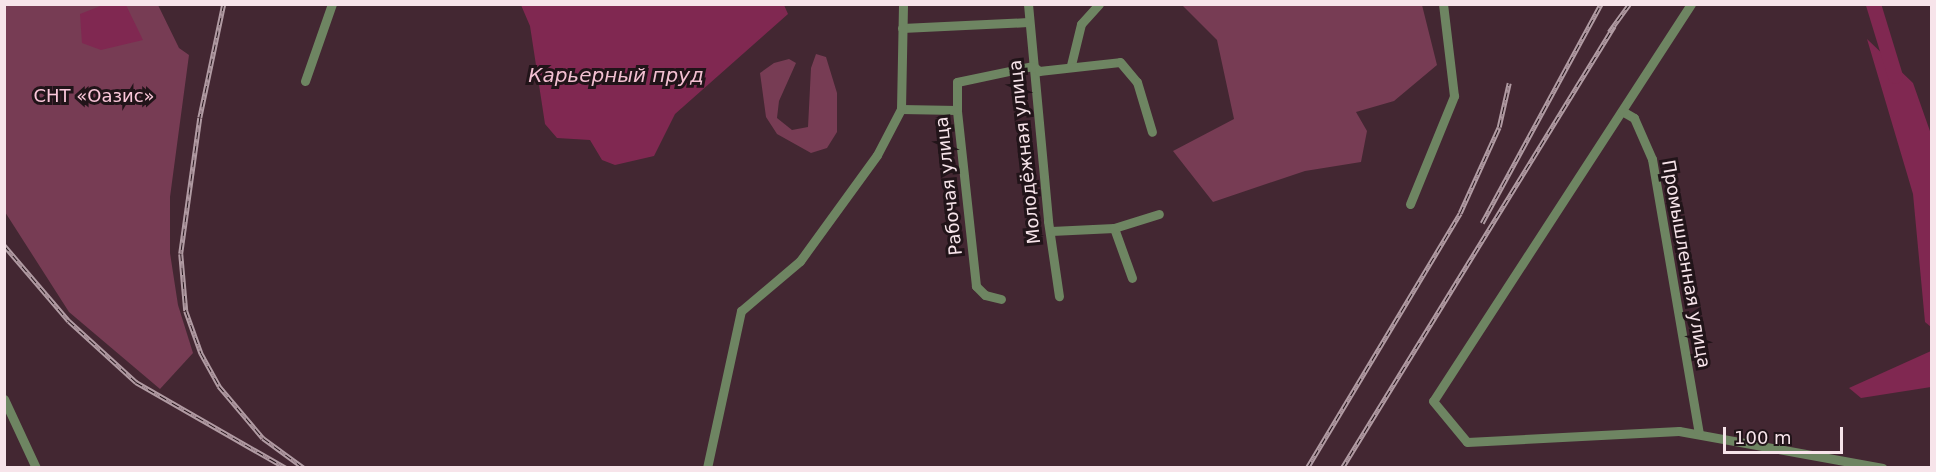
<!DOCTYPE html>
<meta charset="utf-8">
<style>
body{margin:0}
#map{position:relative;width:1936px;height:472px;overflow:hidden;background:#432732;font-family:"DejaVu Sans",sans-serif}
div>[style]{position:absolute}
.green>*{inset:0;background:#773c54}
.water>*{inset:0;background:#802851}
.river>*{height:15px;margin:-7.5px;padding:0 7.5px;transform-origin:7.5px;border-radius:7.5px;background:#802851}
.minor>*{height:9px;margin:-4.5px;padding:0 4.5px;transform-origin:4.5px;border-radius:4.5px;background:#6e8562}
.rail>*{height:4.5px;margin-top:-2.25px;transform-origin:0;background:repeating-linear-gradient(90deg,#211419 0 7px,#b19ba3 0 14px);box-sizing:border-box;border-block:2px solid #b19ba3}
span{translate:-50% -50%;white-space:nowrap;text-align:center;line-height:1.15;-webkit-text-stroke:6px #211419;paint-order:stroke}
.park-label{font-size:18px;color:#fac6d9}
.street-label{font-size:18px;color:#f7e4ea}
.water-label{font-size:20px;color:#f2bfd1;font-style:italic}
.frame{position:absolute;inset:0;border:6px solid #f7e4ea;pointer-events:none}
.scale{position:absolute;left:1723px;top:427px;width:120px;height:27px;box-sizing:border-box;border:3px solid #f7e4ea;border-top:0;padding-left:8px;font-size:18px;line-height:21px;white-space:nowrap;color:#f7e4ea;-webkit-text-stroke:4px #211419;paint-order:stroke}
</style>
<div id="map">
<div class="green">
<div style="clip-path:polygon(5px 5px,158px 5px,179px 48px,189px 55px,170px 197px,170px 253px,178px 305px,193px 353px,160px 389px,69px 312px,5px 212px)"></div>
<div style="clip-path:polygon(1182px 5px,1422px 5px,1437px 65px,1394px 101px,1356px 112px,1367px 131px,1361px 162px,1305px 171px,1213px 202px,1173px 151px,1234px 119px,1217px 40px)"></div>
<div style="clip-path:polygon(816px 54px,826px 57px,837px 93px,837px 132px,827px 148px,811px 153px,777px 134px,766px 117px,760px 73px,774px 63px,789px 59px,796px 63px,779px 101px,777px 118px,792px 130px,808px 127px,811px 68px)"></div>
</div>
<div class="water">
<div style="clip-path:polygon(103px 5px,126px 5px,143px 40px,101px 50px,82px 43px,80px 14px)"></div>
<div style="clip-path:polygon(784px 5px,788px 14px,675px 114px,654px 156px,615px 165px,602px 160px,590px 140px,557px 138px,545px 124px,530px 26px,521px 5px)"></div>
<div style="clip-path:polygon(1867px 39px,1913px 83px,1931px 134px,1931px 327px,1925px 322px,1913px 194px)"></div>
<div style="clip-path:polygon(1931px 351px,1931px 387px,1861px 398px,1849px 388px)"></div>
</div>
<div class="river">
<div style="left:1873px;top:4px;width:75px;rotate:73deg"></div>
</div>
<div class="minor">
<div style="left:1028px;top:4px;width:218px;rotate:84.7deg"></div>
<div style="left:1048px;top:221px;width:76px;rotate:81.7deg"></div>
<div style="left:1691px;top:4px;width:473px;rotate:123deg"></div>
<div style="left:1433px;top:401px;width:53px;rotate:50.3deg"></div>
<div style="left:1467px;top:442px;width:212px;rotate:-3deg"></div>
<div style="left:1679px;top:431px;width:207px;rotate:10.3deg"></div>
<div style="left:902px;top:28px;width:126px;rotate:-2.7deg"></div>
<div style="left:1071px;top:65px;width:42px;rotate:-76.3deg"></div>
<div style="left:1081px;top:24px;width:27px;rotate:-48deg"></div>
<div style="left:305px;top:81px;width:82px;rotate:-70.7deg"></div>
<div style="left:901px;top:109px;width:56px;rotate:1deg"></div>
<div style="left:1622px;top:111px;width:14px;rotate:30deg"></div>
<div style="left:1634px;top:118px;width:45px;rotate:66.3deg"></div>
<div style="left:1652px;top:159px;width:278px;rotate:80.3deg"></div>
<div style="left:1410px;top:204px;width:117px;rotate:-67.8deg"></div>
<div style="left:1454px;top:96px;width:93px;rotate:-96.8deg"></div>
<div style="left:1114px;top:228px;width:53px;rotate:70.2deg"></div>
<div style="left:1051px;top:231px;width:63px;rotate:-2.7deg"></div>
<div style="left:1114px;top:228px;width:47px;rotate:-17.3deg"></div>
<div style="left:1001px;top:299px;width:16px;rotate:-166deg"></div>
<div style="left:985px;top:295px;width:13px;rotate:-135deg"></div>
<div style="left:976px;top:286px;width:177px;rotate:-96.2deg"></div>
<div style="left:957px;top:110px;width:28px;rotate:-90deg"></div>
<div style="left:957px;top:82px;width:78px;rotate:-11.9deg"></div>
<div style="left:1033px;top:66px;width:8px;rotate:40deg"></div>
<div style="left:1039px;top:71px;width:81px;rotate:-6.3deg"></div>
<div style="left:1120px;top:62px;width:26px;rotate:50deg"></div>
<div style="left:1137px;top:82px;width:52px;rotate:73.3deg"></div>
<div style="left:4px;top:399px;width:76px;rotate:65.1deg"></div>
<div style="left:707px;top:468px;width:161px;rotate:-77.8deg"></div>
<div style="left:741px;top:311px;width:77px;rotate:-40.3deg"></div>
<div style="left:800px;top:261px;width:131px;rotate:-54deg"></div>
<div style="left:877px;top:155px;width:52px;rotate:-62.4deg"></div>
<div style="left:901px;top:109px;width:105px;rotate:-88.9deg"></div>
</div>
<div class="rail">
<div style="left:224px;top:4px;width:116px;rotate:101.9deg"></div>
<div style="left:200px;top:118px;width:137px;rotate:98deg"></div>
<div style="left:181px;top:254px;width:57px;rotate:85deg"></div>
<div style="left:186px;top:311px;width:45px;rotate:70.3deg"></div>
<div style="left:201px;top:353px;width:38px;rotate:61deg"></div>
<div style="left:219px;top:386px;width:68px;rotate:49.8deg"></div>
<div style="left:263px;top:438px;width:51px;rotate:36.2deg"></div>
<div style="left:1609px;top:32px;width:34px;rotate:-54deg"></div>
<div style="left:1482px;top:223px;width:249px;rotate:-61.5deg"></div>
<div style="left:4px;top:245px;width:100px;rotate:49.5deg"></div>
<div style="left:69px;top:321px;width:91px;rotate:42.3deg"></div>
<div style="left:136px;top:382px;width:173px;rotate:29.8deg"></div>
<div style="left:1307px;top:468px;width:297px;rotate:-59deg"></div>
<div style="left:1460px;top:213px;width:94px;rotate:-65.6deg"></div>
<div style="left:1499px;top:127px;width:45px;rotate:-77.2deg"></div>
<div style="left:1342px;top:468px;width:519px;rotate:-58.39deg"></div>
</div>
<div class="park-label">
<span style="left:94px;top:96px">СНТ «Оазис»</span>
</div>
<div class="street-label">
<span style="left:1025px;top:152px;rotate:-96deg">Молодёжная улица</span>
<span style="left:949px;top:186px;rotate:-96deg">Рабочая улица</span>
<span style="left:1686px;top:264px;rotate:80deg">Промышленная улица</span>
</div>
<div class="water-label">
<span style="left:616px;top:75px">Карьерный пруд</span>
</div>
<div class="frame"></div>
<div class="scale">100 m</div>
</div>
